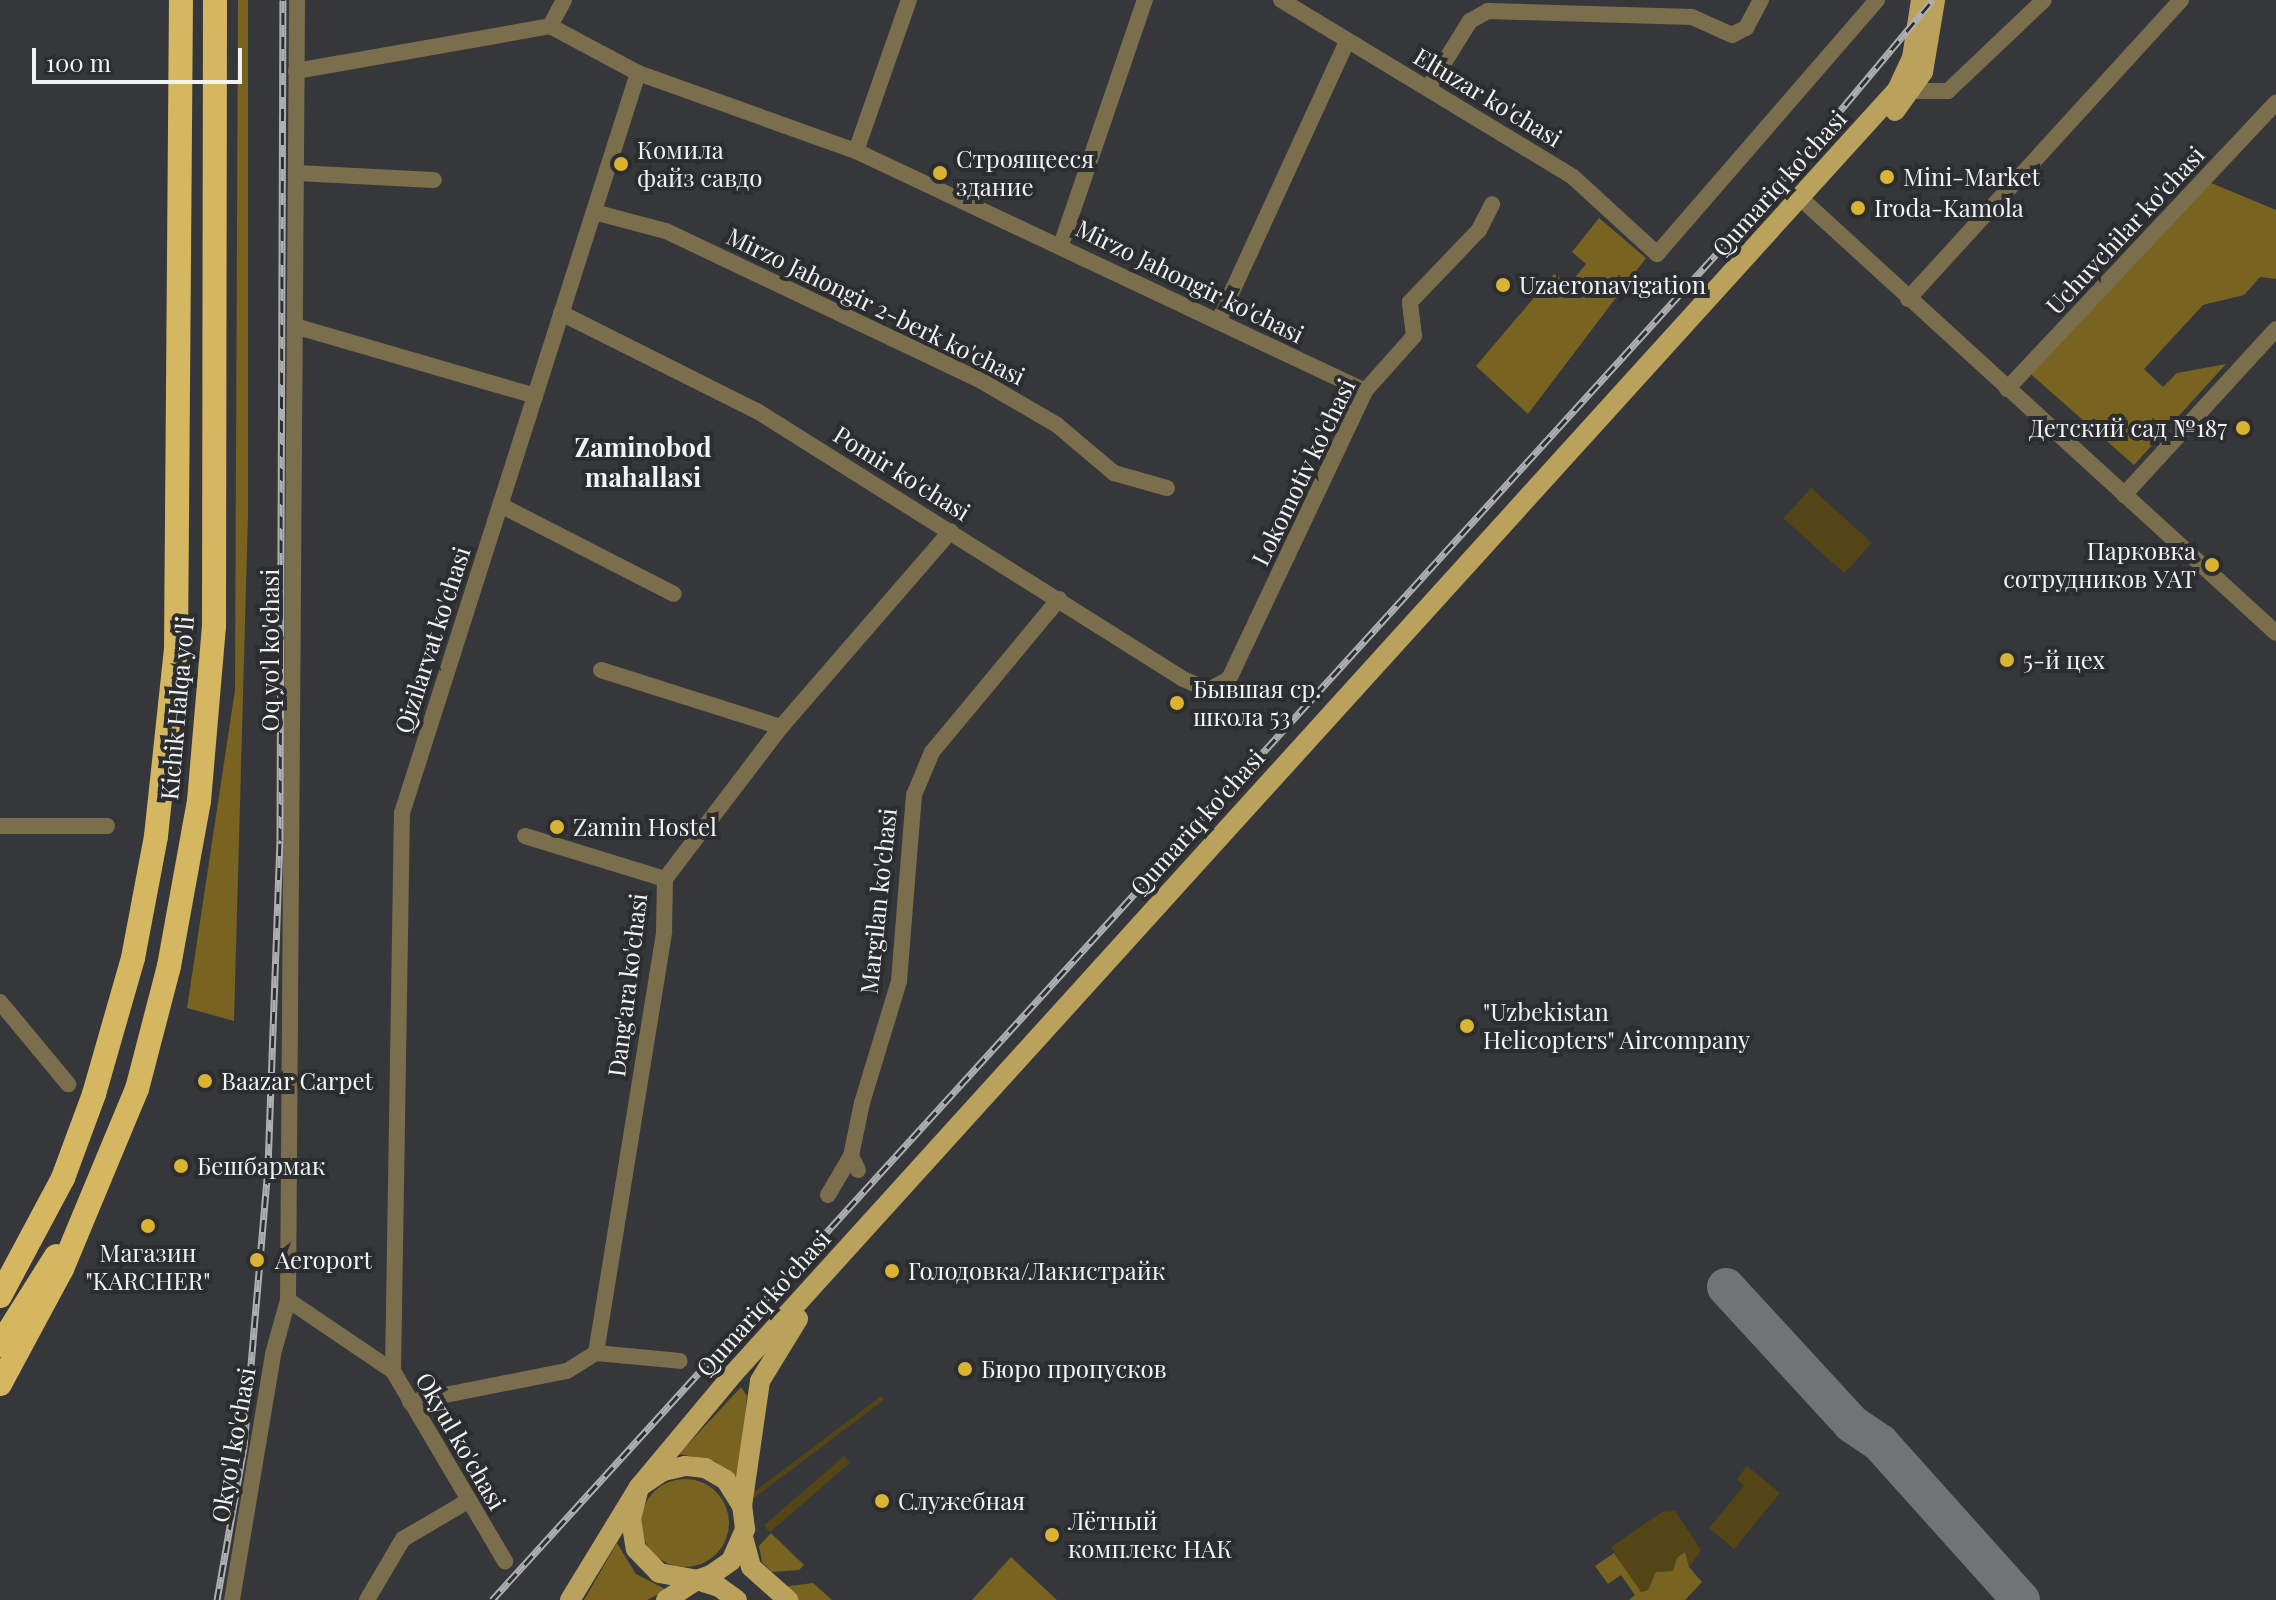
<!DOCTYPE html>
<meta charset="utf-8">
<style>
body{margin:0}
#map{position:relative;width:2276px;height:1600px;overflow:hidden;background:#36373a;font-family:"Playfair Display",serif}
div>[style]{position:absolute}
.green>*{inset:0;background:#544517;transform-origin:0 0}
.forest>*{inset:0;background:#796320}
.round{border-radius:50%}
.taxiway>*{height:38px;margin:-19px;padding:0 19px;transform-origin:19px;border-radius:19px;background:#727376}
.minor>*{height:16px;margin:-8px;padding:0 8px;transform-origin:8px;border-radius:8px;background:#7a6e4d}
.major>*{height:20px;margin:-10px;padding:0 10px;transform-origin:10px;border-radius:10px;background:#bba25c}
.highway>*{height:24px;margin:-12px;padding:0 12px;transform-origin:12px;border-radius:12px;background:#d5b761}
.rail>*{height:7px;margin-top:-3.5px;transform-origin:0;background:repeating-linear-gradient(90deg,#2b2d2f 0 12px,#aeafb1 0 24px);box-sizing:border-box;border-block:2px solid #aeafb1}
.dots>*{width:22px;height:22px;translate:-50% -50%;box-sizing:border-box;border:4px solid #2b2d2f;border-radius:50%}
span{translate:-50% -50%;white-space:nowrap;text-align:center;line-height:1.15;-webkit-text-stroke:8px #2b2d2f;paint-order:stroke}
.street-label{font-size:24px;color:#f1f2f3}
.poi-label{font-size:24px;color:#f1f2f3}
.left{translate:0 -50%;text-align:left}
.right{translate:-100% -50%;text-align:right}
.neighbourhood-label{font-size:26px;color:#f1f2f3;font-weight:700}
.scale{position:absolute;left:32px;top:48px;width:210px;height:36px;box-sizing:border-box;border:4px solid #f1f2f3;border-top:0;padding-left:10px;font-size:24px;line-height:28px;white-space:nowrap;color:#f1f2f3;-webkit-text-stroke:6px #2b2d2f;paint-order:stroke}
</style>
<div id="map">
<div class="green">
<div style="left:1811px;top:488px;width:82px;height:41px;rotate:42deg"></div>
<div style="left:881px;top:1396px;width:5px;height:177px;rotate:53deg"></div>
<div style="left:844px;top:1456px;width:9px;height:106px;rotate:49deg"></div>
<div style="clip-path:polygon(1747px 1466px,1780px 1493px,1734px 1549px,1709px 1528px,1744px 1486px,1737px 1479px)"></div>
<div style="clip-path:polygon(1675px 1511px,1701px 1550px,1689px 1567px,1685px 1553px,1673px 1571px,1656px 1572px,1648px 1590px,1640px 1593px,1611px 1547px,1662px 1512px)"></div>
</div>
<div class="forest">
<div style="clip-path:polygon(238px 0,248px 0,248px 515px,234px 1021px,187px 1008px,235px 690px)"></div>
<div style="clip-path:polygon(2204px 180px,2276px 210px,2276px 279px,2260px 277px,2244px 295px,2203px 305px,2144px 369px,2163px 387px,2177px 373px,2226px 364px,2134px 465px,2026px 370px)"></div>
<div style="clip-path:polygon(1599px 218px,1646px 258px,1528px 414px,1476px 366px,1554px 274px,1569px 285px,1586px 264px,1572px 252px)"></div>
<div style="clip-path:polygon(741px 1387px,747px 1396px,738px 1480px,715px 1461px,679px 1454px)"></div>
<div class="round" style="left:641px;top:1479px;width:88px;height:88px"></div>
<div style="clip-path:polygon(771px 1533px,804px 1565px,799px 1570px,772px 1572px,762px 1562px,759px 1546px)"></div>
<div style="clip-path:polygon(617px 1543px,636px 1574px,667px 1590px,647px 1600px,584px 1600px)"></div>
<div style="clip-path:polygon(1685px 1552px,1689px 1567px,1702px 1582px,1685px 1600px,1629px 1600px,1635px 1595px,1621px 1575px,1608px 1584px,1595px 1566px,1614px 1553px,1641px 1592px,1648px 1590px,1656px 1572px,1673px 1571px,1677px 1558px)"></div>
<div style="clip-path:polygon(1011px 1557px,1057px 1600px,972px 1600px)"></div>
<div style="clip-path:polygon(813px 1583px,832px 1600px,797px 1600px,782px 1587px)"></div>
</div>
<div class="taxiway">
<div style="left:1726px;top:1287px;width:186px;rotate:47.4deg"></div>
<div style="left:1852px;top:1424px;width:34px;rotate:34deg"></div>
<div style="left:1880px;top:1443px;width:211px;rotate:48.1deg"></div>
</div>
<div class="minor">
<div style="left:564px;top:0;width:30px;rotate:118deg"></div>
<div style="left:550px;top:26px;width:100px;rotate:28.1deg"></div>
<div style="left:638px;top:73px;width:232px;rotate:19.7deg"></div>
<div style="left:856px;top:151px;width:563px;rotate:25.24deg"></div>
<div style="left:1281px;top:0;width:341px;rotate:31.2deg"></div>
<div style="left:1573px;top:177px;width:114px;rotate:42.5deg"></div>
<div style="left:1657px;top:254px;width:336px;rotate:-49.1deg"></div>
<div style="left:296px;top:71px;width:258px;rotate:-10deg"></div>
<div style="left:1429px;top:87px;width:78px;rotate:-58.2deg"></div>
<div style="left:1470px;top:21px;width:21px;rotate:-29deg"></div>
<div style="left:1488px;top:11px;width:204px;rotate:1.7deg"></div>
<div style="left:1692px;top:17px;width:44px;rotate:24.2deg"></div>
<div style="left:1732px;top:35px;width:16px;rotate:-27deg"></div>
<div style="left:1746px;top:28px;width:32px;rotate:-62deg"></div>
<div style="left:1912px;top:91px;width:36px"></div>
<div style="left:1948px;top:91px;width:132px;rotate:-43.5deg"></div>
<div style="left:856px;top:151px;width:160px;rotate:-70.7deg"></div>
<div style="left:297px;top:173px;width:137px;rotate:2.9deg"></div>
<div style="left:1808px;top:205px;width:634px;rotate:42.44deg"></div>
<div style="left:594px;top:212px;width:74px;rotate:14.8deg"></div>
<div style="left:666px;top:231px;width:345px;rotate:25.4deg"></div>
<div style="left:978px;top:379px;width:91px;rotate:30.2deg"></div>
<div style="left:1057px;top:425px;width:75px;rotate:40.1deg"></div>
<div style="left:1114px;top:473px;width:55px;rotate:15.8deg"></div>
<div style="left:1061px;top:245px;width:259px;rotate:-71.1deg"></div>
<div style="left:1908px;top:299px;width:405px;rotate:-47.6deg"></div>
<div style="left:561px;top:313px;width:219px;rotate:26.6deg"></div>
<div style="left:757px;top:411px;width:503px;rotate:32.17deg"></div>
<div style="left:1183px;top:679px;width:28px;rotate:23deg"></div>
<div style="left:1209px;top:690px;width:23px;rotate:-29deg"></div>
<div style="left:1229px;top:679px;width:318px;rotate:-64.7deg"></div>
<div style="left:1365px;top:391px;width:74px;rotate:-48.3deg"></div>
<div style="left:1414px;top:336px;width:34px;rotate:-97deg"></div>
<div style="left:1410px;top:302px;width:100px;rotate:-46.2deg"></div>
<div style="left:1479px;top:230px;width:29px;rotate:-63deg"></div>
<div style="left:1218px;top:322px;width:308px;rotate:-65.3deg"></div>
<div style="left:298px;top:327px;width:247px;rotate:16.2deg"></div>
<div style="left:2007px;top:389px;width:393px;rotate:-46.8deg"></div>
<div style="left:2124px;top:495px;width:225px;rotate:-47.5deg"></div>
<div style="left:500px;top:505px;width:195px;rotate:27.1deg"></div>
<div style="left:601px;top:670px;width:189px;rotate:17.6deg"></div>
<div style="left:0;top:826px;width:107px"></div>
<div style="left:525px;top:836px;width:146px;rotate:17.1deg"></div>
<div style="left:0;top:1002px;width:107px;rotate:50.3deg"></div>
<div style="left:858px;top:1170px;width:16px;rotate:-117deg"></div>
<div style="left:851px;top:1156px;width:54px;rotate:-78.3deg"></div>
<div style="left:862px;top:1103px;width:127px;rotate:-73.1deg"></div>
<div style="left:899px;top:981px;width:187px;rotate:-85.4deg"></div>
<div style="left:914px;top:795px;width:47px;rotate:-67.3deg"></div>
<div style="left:932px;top:752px;width:199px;rotate:-50.3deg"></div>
<div style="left:828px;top:1195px;width:45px;rotate:-59.5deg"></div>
<div style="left:288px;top:1300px;width:127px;rotate:34.1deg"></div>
<div style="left:393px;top:1371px;width:221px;rotate:59.5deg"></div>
<div style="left:596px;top:1353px;width:427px;rotate:-80.8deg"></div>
<div style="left:664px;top:931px;width:52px;rotate:-88.9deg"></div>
<div style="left:665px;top:879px;width:191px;rotate:-52.7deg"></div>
<div style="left:781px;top:727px;width:259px;rotate:-49.1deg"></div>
<div style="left:393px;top:1371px;width:558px;rotate:-89.08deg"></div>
<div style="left:402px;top:813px;width:777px;rotate:-72.31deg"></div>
<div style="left:410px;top:1402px;width:160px;rotate:-11.2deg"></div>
<div style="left:567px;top:1371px;width:34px;rotate:-32deg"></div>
<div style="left:596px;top:1353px;width:84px;rotate:5.4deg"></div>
<div style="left:232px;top:1600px;width:249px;rotate:-80.5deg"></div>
<div style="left:273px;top:1354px;width:56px;rotate:-74.5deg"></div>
<div style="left:288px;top:1300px;width:1300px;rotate:-89.6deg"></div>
<div style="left:367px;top:1600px;width:71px;rotate:-59.5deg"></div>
<div style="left:403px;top:1539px;width:73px;rotate:-30.4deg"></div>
</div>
<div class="major">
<div style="left:1895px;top:111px;width:48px;rotate:-54.3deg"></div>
<div style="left:1923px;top:72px;width:73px;rotate:-80.5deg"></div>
<div style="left:742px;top:1506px;width:126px;rotate:-81.8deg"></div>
<div style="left:760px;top:1381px;width:73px;rotate:-58.5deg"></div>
<div style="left:743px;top:1537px;width:31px;rotate:75deg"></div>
<div style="left:751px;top:1567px;width:50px;rotate:41.7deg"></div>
<div style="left:570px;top:1600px;width:132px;rotate:-58.6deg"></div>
<div style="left:639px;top:1487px;width:148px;rotate:-50.2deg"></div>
<div style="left:734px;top:1373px;width:1732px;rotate:-47.81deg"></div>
<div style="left:1897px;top:90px;width:35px;rotate:-65deg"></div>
<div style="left:1912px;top:58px;width:59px;rotate:-81.2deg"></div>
<div style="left:666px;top:1600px;width:37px;rotate:-33deg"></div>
<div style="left:697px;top:1580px;width:15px;rotate:-20deg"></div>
<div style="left:711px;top:1575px;width:24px;rotate:-35deg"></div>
<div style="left:731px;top:1561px;width:35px;rotate:-66deg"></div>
<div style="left:745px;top:1529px;width:23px;rotate:-97deg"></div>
<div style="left:742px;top:1506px;width:31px;rotate:-122deg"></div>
<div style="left:726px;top:1480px;width:24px;rotate:-150deg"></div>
<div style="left:705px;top:1468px;width:20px;rotate:-174deg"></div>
<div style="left:685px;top:1466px;width:23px;rotate:167deg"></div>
<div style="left:663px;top:1471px;width:29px;rotate:146deg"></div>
<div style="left:639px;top:1487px;width:33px;rotate:104deg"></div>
<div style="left:631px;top:1519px;width:30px;rotate:81deg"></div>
<div style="left:636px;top:1549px;width:33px;rotate:46deg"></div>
<div style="left:659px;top:1573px;width:39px;rotate:10deg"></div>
<div style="left:697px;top:1580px;width:23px;rotate:18deg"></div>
<div style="left:719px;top:1587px;width:22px;rotate:36deg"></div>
</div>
<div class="highway">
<div style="left:0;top:1296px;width:134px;rotate:-61.9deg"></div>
<div style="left:63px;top:1178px;width:90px;rotate:-69.7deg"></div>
<div style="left:94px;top:1094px;width:141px;rotate:-74deg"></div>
<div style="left:133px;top:958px;width:124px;rotate:-79.3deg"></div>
<div style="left:156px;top:836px;width:189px;rotate:-83.9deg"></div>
<div style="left:176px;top:648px;width:648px;rotate:-89.56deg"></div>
<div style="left:0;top:1345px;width:105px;rotate:-57.8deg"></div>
<div style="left:0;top:1384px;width:131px;rotate:-61.7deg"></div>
<div style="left:62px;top:1269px;width:195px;rotate:-67.4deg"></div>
<div style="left:137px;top:1089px;width:127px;rotate:-75.4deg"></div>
<div style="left:169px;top:966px;width:168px;rotate:-79.7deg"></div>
<div style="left:199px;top:801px;width:175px;rotate:-85.1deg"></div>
<div style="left:214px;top:627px;width:627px;rotate:-89.91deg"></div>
</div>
<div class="rail">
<div style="left:217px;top:1600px;width:155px;rotate:-80deg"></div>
<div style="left:244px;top:1447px;width:281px;rotate:-85.1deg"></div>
<div style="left:268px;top:1167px;width:327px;rotate:-87.9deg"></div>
<div style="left:280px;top:840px;width:840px;rotate:-89.8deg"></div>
<div style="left:492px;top:1600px;width:1896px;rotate:-47.71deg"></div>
<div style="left:1768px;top:197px;width:257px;rotate:-50.1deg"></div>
</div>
<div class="dots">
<div style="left:621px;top:164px;background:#dab333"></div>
<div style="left:940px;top:173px;background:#dab333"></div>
<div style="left:1887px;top:177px;background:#dab333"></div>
<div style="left:1858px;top:208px;background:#dab333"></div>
<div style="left:1503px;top:285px;background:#dab333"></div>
<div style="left:2243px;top:428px;background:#dab333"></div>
<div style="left:2212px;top:565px;background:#dab333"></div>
<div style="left:2007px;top:660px;background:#dab333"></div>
<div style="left:1177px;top:703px;background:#dab333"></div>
<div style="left:557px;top:827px;background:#dab333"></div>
<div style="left:1467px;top:1026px;background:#dab333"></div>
<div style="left:205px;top:1081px;background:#dab333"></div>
<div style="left:181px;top:1166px;background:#dab333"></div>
<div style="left:148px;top:1226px;background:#dab333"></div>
<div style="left:257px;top:1260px;background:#dab333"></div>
<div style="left:892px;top:1271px;background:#dab333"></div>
<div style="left:965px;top:1369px;background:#dab333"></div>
<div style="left:882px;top:1501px;background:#dab333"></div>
<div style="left:1052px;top:1535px;background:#dab333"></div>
</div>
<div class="street-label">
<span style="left:1488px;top:97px;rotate:31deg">Eltuzar ko'chasi</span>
<span style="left:1779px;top:183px;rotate:-48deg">Qumariq ko'chasi</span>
<span style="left:2125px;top:230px;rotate:-47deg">Uchuvchilar ko'chasi</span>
<span style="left:1190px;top:281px;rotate:26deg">Mirzo Jahongir ko'chasi</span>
<span style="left:876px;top:306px;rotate:26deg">Mirzo Jahongir 2-berk ko'chasi</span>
<span style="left:1303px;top:472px;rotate:-64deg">Lokomotiv ko'chasi</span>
<span style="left:902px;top:473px;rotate:32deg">Pomir ko'chasi</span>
<span style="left:432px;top:640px;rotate:-72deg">Qizilarvat ko'chasi</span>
<span style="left:270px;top:650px;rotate:-90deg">Oq yo'l ko'chasi</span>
<span style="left:177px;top:708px;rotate:-85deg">Kichik Halqa yo'li</span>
<span style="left:1197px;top:822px;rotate:-48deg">Qumariq ko'chasi</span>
<span style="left:878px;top:901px;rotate:-84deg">Margilan ko'chasi</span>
<span style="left:627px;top:985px;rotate:-83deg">Dang'ara ko'chasi</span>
<span style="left:763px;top:1303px;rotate:-48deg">Qumariq ko'chasi</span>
<span style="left:461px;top:1441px;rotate:60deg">Okyul ko'chasi</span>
<span style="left:233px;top:1445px;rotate:-80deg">Okyo'l ko'chasi</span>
</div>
<div class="poi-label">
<span class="left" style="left:637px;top:164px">Комила<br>файз савдо</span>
<span class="left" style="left:956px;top:173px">Строящееся<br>здание</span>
<span class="left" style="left:1903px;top:177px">Mini-Market</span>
<span class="left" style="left:1874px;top:208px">Iroda-Kamola</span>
<span class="left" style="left:1519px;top:285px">Uzaeronavigation</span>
<span class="right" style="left:2227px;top:428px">Детский сад №187</span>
<span class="right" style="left:2196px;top:565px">Парковка<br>сотрудников УАТ</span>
<span class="left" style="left:2023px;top:660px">5-й цех</span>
<span class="left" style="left:1193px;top:703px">Бывшая ср.<br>школа 53</span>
<span class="left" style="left:573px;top:827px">Zamin Hostel</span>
<span class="left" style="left:1483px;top:1026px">"Uzbekistan<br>Helicopters" Aircompany</span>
<span class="left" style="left:221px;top:1081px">Baazar Carpet</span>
<span class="left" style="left:197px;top:1166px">Бешбармак</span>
<span style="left:148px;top:1267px">Магазин<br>"KARCHER"</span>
<span class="left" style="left:275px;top:1260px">Aeroport</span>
<span class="left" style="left:908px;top:1271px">Голодовка/Лакистрайк</span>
<span class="left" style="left:981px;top:1369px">Бюро пропусков</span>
<span class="left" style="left:898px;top:1501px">Служебная</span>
<span class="left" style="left:1068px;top:1535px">Лётный<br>комплекс НАК</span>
</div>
<div class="neighbourhood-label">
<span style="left:643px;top:462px">Zaminobod<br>mahallasi</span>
</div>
<div class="scale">100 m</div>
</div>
